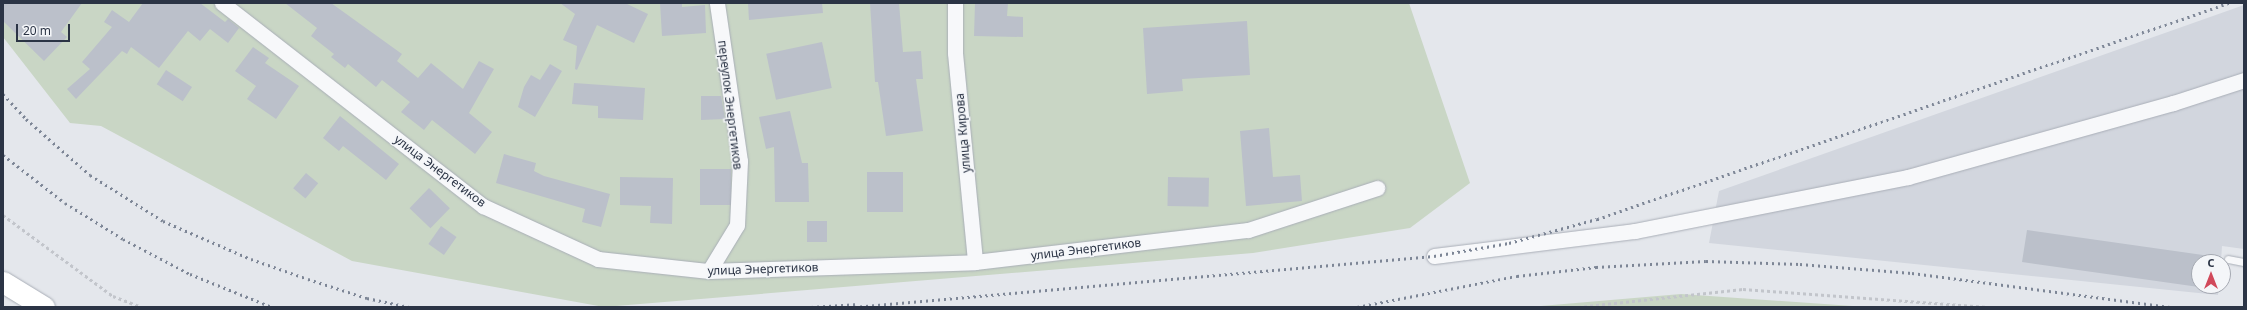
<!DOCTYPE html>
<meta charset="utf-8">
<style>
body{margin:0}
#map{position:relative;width:2247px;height:310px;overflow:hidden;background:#e4e7ec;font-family:"Noto Sans",sans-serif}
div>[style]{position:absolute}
.built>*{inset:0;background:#d2d6de}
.green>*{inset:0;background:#c9d6c5}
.building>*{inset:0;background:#bbc0ca;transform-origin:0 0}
.path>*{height:2.5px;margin-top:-1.25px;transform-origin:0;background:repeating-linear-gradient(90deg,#c2c5cb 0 3px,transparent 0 6px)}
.roads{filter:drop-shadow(0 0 1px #a9aeb7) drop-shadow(0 0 1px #a9aeb7)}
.service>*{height:7px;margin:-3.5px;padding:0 3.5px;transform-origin:3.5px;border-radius:3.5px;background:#f7f8fa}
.minor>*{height:15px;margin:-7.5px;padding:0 7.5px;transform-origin:7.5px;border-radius:7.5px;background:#f7f8fa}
.secondary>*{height:21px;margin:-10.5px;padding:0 10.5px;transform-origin:10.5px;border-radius:10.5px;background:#fff}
.rail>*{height:3px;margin-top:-1.5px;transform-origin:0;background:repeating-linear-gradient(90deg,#7d8696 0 2px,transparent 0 6px)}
span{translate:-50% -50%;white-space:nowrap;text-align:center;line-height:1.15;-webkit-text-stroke:3px #f4f6f9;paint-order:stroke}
.street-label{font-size:12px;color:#2b3445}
.frame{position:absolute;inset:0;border:4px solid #2b3445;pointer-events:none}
.north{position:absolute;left:2191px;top:254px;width:40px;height:40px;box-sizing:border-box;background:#f4f6f9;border:1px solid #a4a8b1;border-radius:50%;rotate:0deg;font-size:11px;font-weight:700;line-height:16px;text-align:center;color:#2b3445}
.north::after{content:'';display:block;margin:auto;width:14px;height:18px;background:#d1495b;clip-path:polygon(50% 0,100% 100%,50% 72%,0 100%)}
.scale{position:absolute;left:16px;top:24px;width:54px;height:18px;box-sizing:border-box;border:2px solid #2b3445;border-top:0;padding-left:5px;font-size:12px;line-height:14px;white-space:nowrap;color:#2b3445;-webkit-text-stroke:3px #f4f6f9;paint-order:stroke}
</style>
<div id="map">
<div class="built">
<div style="clip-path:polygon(2244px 5px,2244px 249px,2222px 246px,2221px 262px,2199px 262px,2199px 286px,2219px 286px,2218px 295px,1709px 243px,1719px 191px)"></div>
</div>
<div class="green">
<div style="clip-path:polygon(3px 3px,1409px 3px,1470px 183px,1410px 228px,1253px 253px,604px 307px,352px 261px,101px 126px,70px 123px,3px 37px)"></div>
<div style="clip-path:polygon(1681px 294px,1867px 307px,1529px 307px)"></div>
</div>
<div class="building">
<div style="clip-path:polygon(3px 3px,82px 3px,61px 32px,67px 37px,44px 61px,3px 21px)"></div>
<div style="clip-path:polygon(143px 3px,200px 3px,225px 22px,228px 19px,239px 28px,228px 43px,210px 29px,200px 41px,188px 31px,159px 68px,131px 47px,127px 54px,122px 51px,76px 99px,67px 89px,90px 69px,82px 62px,112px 27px,104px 22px,112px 10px,129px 22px)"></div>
<div style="clip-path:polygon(285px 3px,331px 3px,402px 54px,397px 61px,418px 78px,431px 63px,463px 89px,479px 61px,494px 69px,469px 113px,492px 132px,475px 154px,432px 120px,424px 130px,401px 112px,410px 102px,382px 80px,376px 87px,348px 64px,345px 68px,331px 57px,334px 54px,311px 36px,317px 28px)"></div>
<div style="clip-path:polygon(560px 3px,625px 3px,648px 14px,634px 43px,597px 25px,577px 70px,575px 69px,577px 46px,563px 40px,575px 14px)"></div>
<div style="clip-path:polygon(660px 3px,682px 3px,682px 7px,705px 5px,706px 33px,662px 36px)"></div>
<div style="clip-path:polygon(748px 3px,822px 3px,823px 13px,749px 20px)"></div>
<div style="clip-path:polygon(870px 3px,899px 3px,903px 52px,921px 51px,923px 79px,916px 79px,923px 131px,886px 136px,878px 82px,875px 82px)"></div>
<div style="clip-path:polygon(975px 3px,1008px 3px,1007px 16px,1023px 17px,1023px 37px,974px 36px)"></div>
<div style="clip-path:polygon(1247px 21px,1250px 75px,1182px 79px,1183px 91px,1147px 94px,1143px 28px)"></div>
<div style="left:822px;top:42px;width:47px;height:57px;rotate:78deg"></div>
<div style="clip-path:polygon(253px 47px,269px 58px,265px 63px,299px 86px,276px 119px,247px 99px,256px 86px,235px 71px)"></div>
<div style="clip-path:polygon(550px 64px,562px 71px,535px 117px,518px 107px,524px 87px,531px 75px,540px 80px)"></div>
<div style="left:166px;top:70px;width:31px;height:17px;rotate:33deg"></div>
<div style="clip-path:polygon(574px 83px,645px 88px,643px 120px,598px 118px,598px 106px,572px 104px)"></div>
<div style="clip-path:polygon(701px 96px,721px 96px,725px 119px,701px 120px)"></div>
<div style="clip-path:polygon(790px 111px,802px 163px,808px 163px,809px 202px,775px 202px,774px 147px,766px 149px,759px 117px)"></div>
<div style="clip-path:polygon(340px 116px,399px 164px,386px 180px,343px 146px,339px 151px,323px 138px)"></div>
<div style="clip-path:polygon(1269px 128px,1273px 177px,1300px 175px,1302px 201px,1246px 206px,1240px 131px)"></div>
<div style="clip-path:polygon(504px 154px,536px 163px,534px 171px,544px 176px,610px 194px,601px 227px,582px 222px,585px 209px,496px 183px)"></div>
<div style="left:700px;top:169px;width:31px;height:36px"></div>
<div style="left:867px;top:172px;width:36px;height:40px"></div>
<div style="left:306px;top:173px;width:16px;height:20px;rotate:40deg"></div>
<div style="clip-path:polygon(620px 177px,673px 178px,672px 224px,650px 223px,651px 206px,620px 205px)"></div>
<div style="left:1168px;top:177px;width:41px;height:29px;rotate:1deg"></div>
<div style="left:429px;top:188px;width:29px;height:28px;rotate:44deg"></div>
<div style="left:807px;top:221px;width:20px;height:21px"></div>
<div style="left:441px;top:226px;width:19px;height:22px;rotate:35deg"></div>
<div style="clip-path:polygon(2027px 230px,2210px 256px,2210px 262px,2199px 262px,2199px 286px,2206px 286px,2206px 288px,2022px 262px)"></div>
</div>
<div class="path">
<div style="left:3px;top:215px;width:137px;rotate:36.4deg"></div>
<div style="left:113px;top:296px;width:30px;rotate:21deg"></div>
<div style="left:1578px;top:307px;width:166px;rotate:-6.2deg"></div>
<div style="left:1743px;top:289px;width:249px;rotate:4.2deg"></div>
</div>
<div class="roads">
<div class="service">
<div style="left:2228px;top:259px;width:16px;rotate:11deg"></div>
</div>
<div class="minor">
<div style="left:222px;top:3px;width:331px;rotate:37.9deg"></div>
<div style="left:483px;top:206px;width:127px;rotate:24.7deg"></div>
<div style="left:598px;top:259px;width:112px;rotate:6.2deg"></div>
<div style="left:709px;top:271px;width:266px;rotate:-1.9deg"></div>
<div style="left:975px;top:262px;width:275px;rotate:-6.7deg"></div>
<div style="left:1248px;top:230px;width:136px;rotate:-18deg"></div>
<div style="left:955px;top:3px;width:50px;rotate:90deg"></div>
<div style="left:955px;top:53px;width:210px;rotate:84.5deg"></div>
<div style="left:1434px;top:256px;width:203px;rotate:-7.1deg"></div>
<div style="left:1635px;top:231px;width:278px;rotate:-11.2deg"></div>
<div style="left:1908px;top:177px;width:275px;rotate:-15.6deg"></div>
<div style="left:2173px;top:103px;width:75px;rotate:-17.9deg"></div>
<div style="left:709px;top:271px;width:54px;rotate:-58.7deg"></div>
<div style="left:737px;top:225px;width:64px;rotate:-87.3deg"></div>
<div style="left:740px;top:161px;width:160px;rotate:-98.3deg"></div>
</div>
<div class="secondary">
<div style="left:3px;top:282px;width:48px;rotate:31.4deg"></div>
</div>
</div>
<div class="rail">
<div style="left:3px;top:94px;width:34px;rotate:47deg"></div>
<div style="left:26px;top:119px;width:85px;rotate:41.2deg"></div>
<div style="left:90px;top:175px;width:86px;rotate:32.2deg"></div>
<div style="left:163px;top:221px;width:96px;rotate:23.4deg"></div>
<div style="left:251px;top:259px;width:60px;rotate:19.3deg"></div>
<div style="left:308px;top:279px;width:62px;rotate:17.9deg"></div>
<div style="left:367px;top:298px;width:43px;rotate:12.1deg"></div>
<div style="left:3px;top:155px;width:78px;rotate:37.7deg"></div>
<div style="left:65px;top:203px;width:68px;rotate:31.8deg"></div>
<div style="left:123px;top:239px;width:76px;rotate:27.6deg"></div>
<div style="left:190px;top:274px;width:88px;rotate:21.9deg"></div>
<div style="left:811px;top:307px;width:48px;rotate:-3.6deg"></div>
<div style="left:854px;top:307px;width:582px;rotate:-5.03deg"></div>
<div style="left:1434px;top:256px;width:76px;rotate:-9.8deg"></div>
<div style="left:1509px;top:243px;width:91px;rotate:-15.3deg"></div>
<div style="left:1597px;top:219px;width:668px;rotate:-18.87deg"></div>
<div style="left:1357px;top:307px;width:163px;rotate:-11deg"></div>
<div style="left:1517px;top:276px;width:80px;rotate:-6.5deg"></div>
<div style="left:1596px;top:267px;width:110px;rotate:-3.1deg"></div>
<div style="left:1706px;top:261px;width:94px;rotate:1.8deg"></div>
<div style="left:1800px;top:264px;width:112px;rotate:4.6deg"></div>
<div style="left:1912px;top:273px;width:262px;rotate:7.5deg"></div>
</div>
<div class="street-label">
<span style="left:730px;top:105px;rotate:83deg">переулок Энергетиков</span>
<span style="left:963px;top:133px;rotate:-95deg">улица Кирова</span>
<span style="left:440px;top:171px;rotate:37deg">улица Энергетиков</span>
<span style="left:1086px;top:249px;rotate:-7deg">улица Энергетиков</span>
<span style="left:763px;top:269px;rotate:-2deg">улица Энергетиков</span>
</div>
<div class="frame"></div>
<div class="north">С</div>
<div class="scale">20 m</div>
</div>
